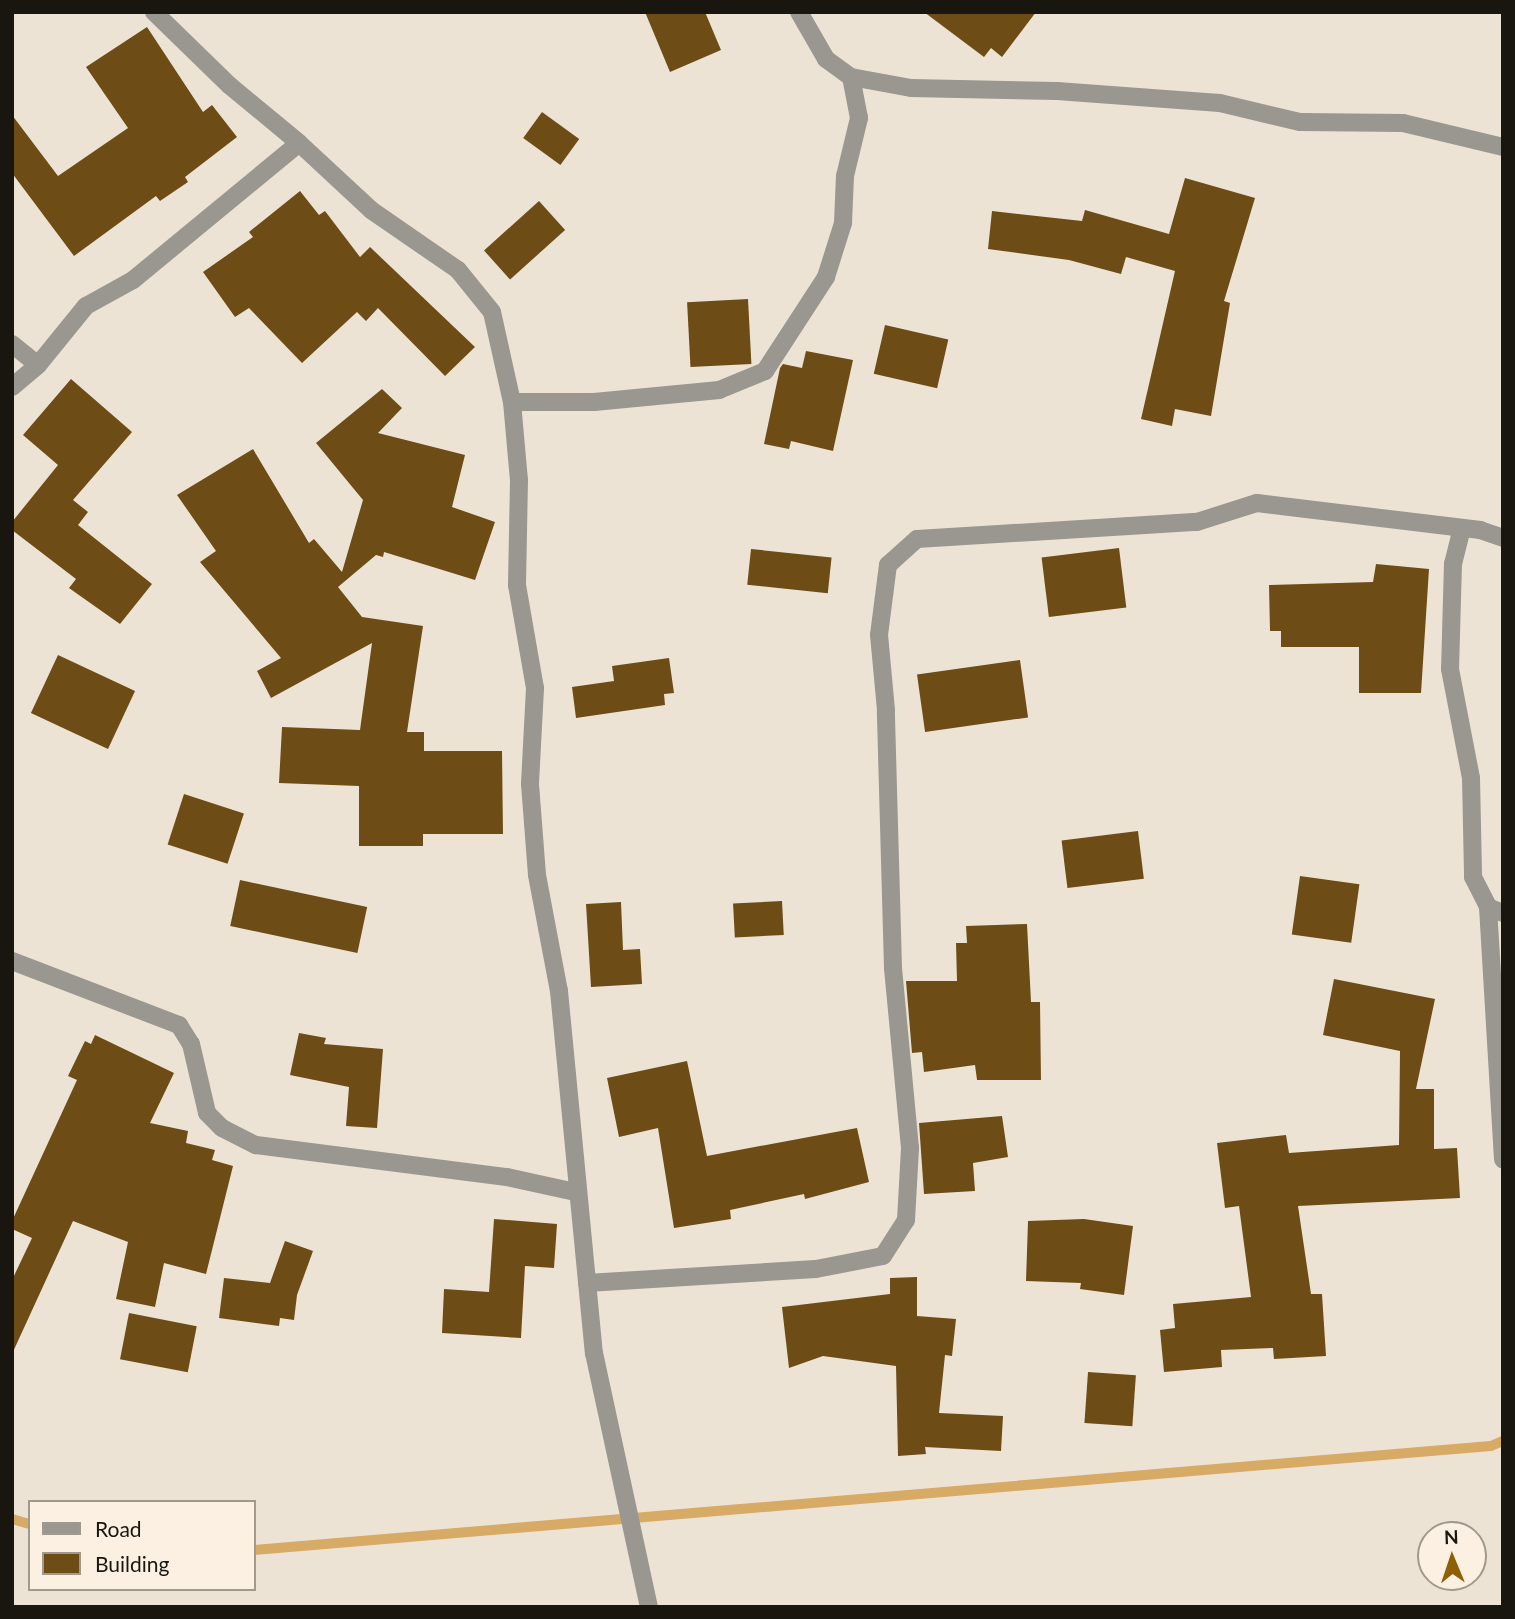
<!DOCTYPE html>
<style>
body{margin:0}
#map{position:relative;width:1515px;height:1619px;overflow:hidden;background:#ede3d4;font-family:Lato,sans-serif}
div>[style]{position:absolute}
.stream>*{height:10px;margin:-5px;padding:0 5px;transform-origin:5px;border-radius:5px;background:#d7aa65}
.building>*{inset:0;background:#6d4c15;transform-origin:0 0}
.minor>*{height:18px;margin:-9px;padding:0 9px;transform-origin:9px;border-radius:9px;background:#9a9690}
span{translate:-50% -50%;white-space:nowrap;text-align:center;line-height:1.15;-webkit-text-stroke:7px #fbf0e1;paint-order:stroke}
.frame{position:absolute;inset:0;border:14px solid #191610;pointer-events:none}
.legend{position:absolute;left:28px;top:1500px;width:228px;height:91px;box-sizing:border-box;background:#fbf0e1;border:2px solid #a1998d;margin:0;padding:9px 12px;list-style:none;font-size:21px;color:#191610}
.legend li{display:flex;align-items:center;gap:14px;height:35px}
.legend b{width:35px;border:2px solid #a1998d}
.north{position:absolute;left:1417px;top:1521px;width:70px;height:70px;box-sizing:border-box;background:#fbf0e1;border:2px solid #a1998d;border-radius:50%;rotate:358deg;font-size:19px;font-weight:700;line-height:28px;text-align:center;color:#191610}
.north::after{content:'';display:block;margin:auto;width:24px;height:32px;background:#8d6006;clip-path:polygon(50% 0,100% 100%,50% 72%,0 100%)}
</style>
<div id="map">
<div class="stream">
<div style="left:12px;top:1519px;width:19px;rotate:16deg"></div>
<div style="left:254px;top:1550px;width:1241px;rotate:-4.81deg"></div>
<div style="left:1491px;top:1446px;width:13px;rotate:-23deg"></div>
</div>
<div class="building">
<div style="clip-path:polygon(645px 12px,705px 12px,721px 50px,670px 72px)"></div>
<div style="clip-path:polygon(924px 12px,1036px 12px,1002px 57px,991px 48px,984px 57px)"></div>
<div style="clip-path:polygon(147px 27px,203px 112px,212px 105px,237px 137px,185px 177px,188px 182px,160px 201px,156px 196px,74px 256px,12px 173px,12px 115px,58px 176px,128px 128px,86px 67px)"></div>
<div style="left:542px;top:112px;width:46px;height:32px;rotate:36deg"></div>
<div style="clip-path:polygon(1185px 178px,1255px 198px,1224px 301px,1230px 303px,1211px 416px,1175px 409px,1172px 426px,1141px 419px,1175px 271px,1126px 257px,1121px 274px,1069px 260px,988px 249px,992px 211px,1082px 221px,1085px 210px,1169px 234px)"></div>
<div style="clip-path:polygon(300px 191px,319px 215px,325px 211px,360px 257px,370px 247px,475px 347px,445px 376px,378px 308px,366px 321px,357px 312px,302px 363px,249px 308px,235px 317px,203px 272px,253px 237px,249px 232px)"></div>
<div style="left:539px;top:201px;width:39px;height:74px;rotate:48deg"></div>
<div style="left:748px;top:299px;width:65px;height:61px;rotate:87deg"></div>
<div style="left:885px;top:325px;width:65px;height:50px;rotate:13deg"></div>
<div style="clip-path:polygon(806px 351px,853px 360px,833px 451px,791px 441px,789px 449px,764px 444px,780px 368px,783px 364px,802px 368px)"></div>
<div style="clip-path:polygon(71px 379px,132px 432px,73px 500px,88px 512px,78px 525px,152px 584px,120px 624px,69px 588px,76px 579px,12px 530px,12px 522px,58px 465px,23px 435px)"></div>
<div style="clip-path:polygon(382px 389px,402px 408px,378px 433px,465px 455px,452px 507px,495px 522px,475px 580px,384px 552px,383px 557px,376px 555px,338px 587px,362px 617px,423px 626px,407px 732px,424px 732px,424px 751px,502px 751px,503px 834px,423px 834px,423px 846px,359px 846px,359px 786px,279px 783px,282px 727px,360px 730px,372px 643px,271px 698px,257px 671px,281px 658px,200px 562px,216px 551px,177px 495px,253px 449px,309px 543px,314px 539px,342px 572px,363px 500px,316px 443px)"></div>
<div style="left:1119px;top:548px;width:60px;height:78px;rotate:83deg"></div>
<div style="left:751px;top:549px;width:81px;height:36px;rotate:6deg"></div>
<div style="clip-path:polygon(1376px 564px,1429px 569px,1421px 693px,1359px 693px,1359px 647px,1281px 647px,1281px 631px,1270px 631px,1269px 585px,1373px 582px)"></div>
<div style="left:58px;top:655px;width:85px;height:64px;rotate:25deg"></div>
<div style="clip-path:polygon(669px 658px,674px 693px,664px 694px,665px 705px,576px 718px,572px 687px,614px 681px,612px 666px)"></div>
<div style="left:1020px;top:660px;width:58px;height:104px;rotate:82deg"></div>
<div style="left:184px;top:794px;width:63px;height:53px;rotate:18deg"></div>
<div style="left:1138px;top:831px;width:48px;height:77px;rotate:83deg"></div>
<div style="left:1300px;top:876px;width:60px;height:59px;rotate:8deg"></div>
<div style="left:240px;top:880px;width:130px;height:47px;rotate:12deg"></div>
<div style="left:782px;top:901px;width:34px;height:49px;rotate:87deg"></div>
<div style="clip-path:polygon(621px 902px,623px 950px,640px 949px,642px 984px,591px 987px,586px 904px)"></div>
<div style="clip-path:polygon(1027px 924px,1031px 1002px,1040px 1002px,1041px 1080px,977px 1080px,975px 1065px,924px 1072px,922px 1052px,912px 1053px,906px 981px,957px 981px,956px 943px,967px 943px,966px 926px)"></div>
<div style="clip-path:polygon(1334px 979px,1435px 999px,1416px 1089px,1434px 1089px,1434px 1149px,1457px 1148px,1460px 1198px,1298px 1206px,1311px 1294px,1322px 1294px,1326px 1356px,1274px 1359px,1273px 1348px,1221px 1350px,1222px 1367px,1164px 1372px,1160px 1330px,1175px 1328px,1173px 1304px,1251px 1297px,1239px 1206px,1225px 1208px,1217px 1143px,1286px 1135px,1289px 1153px,1399px 1145px,1400px 1051px,1323px 1035px)"></div>
<div style="clip-path:polygon(299px 1033px,326px 1038px,324px 1044px,383px 1049px,377px 1128px,346px 1126px,349px 1087px,290px 1075px)"></div>
<div style="clip-path:polygon(95px 1035px,174px 1073px,150px 1123px,188px 1131px,186px 1143px,215px 1150px,212px 1160px,233px 1166px,206px 1274px,164px 1263px,155px 1307px,116px 1299px,128px 1242px,73px 1221px,12px 1354px,12px 1280px,32px 1238px,12px 1229px,12px 1221px,77px 1080px,68px 1076px,85px 1041px,91px 1044px)"></div>
<div style="clip-path:polygon(687px 1061px,707px 1156px,857px 1128px,869px 1182px,805px 1199px,804px 1194px,730px 1210px,731px 1219px,674px 1228px,658px 1128px,619px 1137px,607px 1078px)"></div>
<div style="clip-path:polygon(1002px 1116px,1008px 1157px,973px 1163px,975px 1191px,924px 1194px,919px 1123px)"></div>
<div style="clip-path:polygon(494px 1219px,557px 1224px,554px 1268px,525px 1266px,521px 1338px,442px 1333px,444px 1289px,489px 1292px)"></div>
<div style="clip-path:polygon(1084px 1219px,1133px 1226px,1124px 1295px,1080px 1289px,1081px 1283px,1026px 1281px,1028px 1221px)"></div>
<div style="clip-path:polygon(285px 1241px,313px 1251px,297px 1295px,294px 1320px,280px 1318px,279px 1326px,219px 1318px,224px 1278px,270px 1283px)"></div>
<div style="clip-path:polygon(917px 1277px,917px 1316px,956px 1319px,952px 1356px,945px 1355px,939px 1413px,1003px 1416px,1001px 1451px,925px 1447px,926px 1454px,898px 1456px,896px 1366px,823px 1356px,789px 1368px,782px 1307px,890px 1294px,890px 1278px)"></div>
<div style="left:129px;top:1313px;width:69px;height:47px;rotate:11deg"></div>
<div style="left:1088px;top:1372px;width:48px;height:51px;rotate:4deg"></div>
</div>
<div class="minor">
<div style="left:154px;top:12px;width:105px;rotate:44.2deg"></div>
<div style="left:229px;top:85px;width:91px;rotate:39.6deg"></div>
<div style="left:799px;top:12px;width:54px;rotate:60.1deg"></div>
<div style="left:826px;top:59px;width:31px;rotate:36deg"></div>
<div style="left:851px;top:77px;width:61px;rotate:10.4deg"></div>
<div style="left:911px;top:88px;width:146px;rotate:1.2deg"></div>
<div style="left:1057px;top:91px;width:163px;rotate:4.2deg"></div>
<div style="left:1220px;top:103px;width:82px;rotate:13.4deg"></div>
<div style="left:1300px;top:122px;width:103px;rotate:0.6deg"></div>
<div style="left:1403px;top:123px;width:103px;rotate:13.5deg"></div>
<div style="left:12px;top:344px;width:33px;rotate:39deg"></div>
<div style="left:12px;top:387px;width:34px;rotate:-40deg"></div>
<div style="left:38px;top:365px;width:76px;rotate:-50.9deg"></div>
<div style="left:86px;top:306px;width:54px;rotate:-29deg"></div>
<div style="left:133px;top:280px;width:215px;rotate:-39.5deg"></div>
<div style="left:299px;top:143px;width:98px;rotate:42.9deg"></div>
<div style="left:371px;top:210px;width:106px;rotate:34.6deg"></div>
<div style="left:458px;top:270px;width:54px;rotate:51deg"></div>
<div style="left:492px;top:312px;width:92px;rotate:77.5deg"></div>
<div style="left:512px;top:402px;width:78px;rotate:84.9deg"></div>
<div style="left:519px;top:480px;width:105px;rotate:91.1deg"></div>
<div style="left:517px;top:585px;width:105px;rotate:80.1deg"></div>
<div style="left:535px;top:688px;width:96px;rotate:93deg"></div>
<div style="left:530px;top:784px;width:91px;rotate:85.6deg"></div>
<div style="left:537px;top:875px;width:118px;rotate:79.3deg"></div>
<div style="left:559px;top:991px;width:364px;rotate:84.5deg"></div>
<div style="left:594px;top:1353px;width:260px;rotate:77.8deg"></div>
<div style="left:512px;top:402px;width:82px"></div>
<div style="left:594px;top:402px;width:126px;rotate:-5.5deg"></div>
<div style="left:719px;top:390px;width:50px;rotate:-22.4deg"></div>
<div style="left:765px;top:371px;width:112px;rotate:-57deg"></div>
<div style="left:826px;top:277px;width:57px;rotate:-72.5deg"></div>
<div style="left:843px;top:223px;width:47px;rotate:-87.6deg"></div>
<div style="left:845px;top:176px;width:60px;rotate:-76.4deg"></div>
<div style="left:859px;top:118px;width:42px;rotate:-101deg"></div>
<div style="left:1462px;top:528px;width:36px;rotate:104deg"></div>
<div style="left:1453px;top:563px;width:106px;rotate:91.6deg"></div>
<div style="left:1450px;top:669px;width:111px;rotate:79.1deg"></div>
<div style="left:1471px;top:778px;width:99px;rotate:88.8deg"></div>
<div style="left:1473px;top:877px;width:34px;rotate:63deg"></div>
<div style="left:1488px;top:907px;width:16px;rotate:22deg"></div>
<div style="left:1488px;top:907px;width:253px;rotate:86.6deg"></div>
<div style="left:12px;top:961px;width:179px;rotate:21deg"></div>
<div style="left:179px;top:1025px;width:22px;rotate:58deg"></div>
<div style="left:191px;top:1044px;width:71px;rotate:76.9deg"></div>
<div style="left:207px;top:1113px;width:21px;rotate:45deg"></div>
<div style="left:222px;top:1128px;width:38px;rotate:27deg"></div>
<div style="left:256px;top:1145px;width:253px;rotate:7.3deg"></div>
<div style="left:507px;top:1177px;width:70px;rotate:12.4deg"></div>
<div style="left:587px;top:1283px;width:229px;rotate:-3.5deg"></div>
<div style="left:816px;top:1269px;width:68px;rotate:-11deg"></div>
<div style="left:883px;top:1256px;width:43px;rotate:-57.4deg"></div>
<div style="left:906px;top:1220px;width:72px;rotate:-86.8deg"></div>
<div style="left:910px;top:1148px;width:181px;rotate:-95.4deg"></div>
<div style="left:893px;top:968px;width:258px;rotate:-91.6deg"></div>
<div style="left:886px;top:710px;width:75px;rotate:-95.3deg"></div>
<div style="left:879px;top:635px;width:71px;rotate:-82.7deg"></div>
<div style="left:888px;top:565px;width:39px;rotate:-42deg"></div>
<div style="left:917px;top:539px;width:281px;rotate:-3.5deg"></div>
<div style="left:1197px;top:522px;width:63px;rotate:-17.6deg"></div>
<div style="left:1257px;top:503px;width:225px;rotate:6.9deg"></div>
<div style="left:1480px;top:530px;width:24px;rotate:19deg"></div>
</div>
<div class="frame"></div>
<ul class="legend">
<li><b style="height:9px;background:#9a9690"></b>Road</li>
<li><b style="height:19px;background:#6d4c15"></b>Building</li>
</ul>
<div class="north">N</div>
</div>
